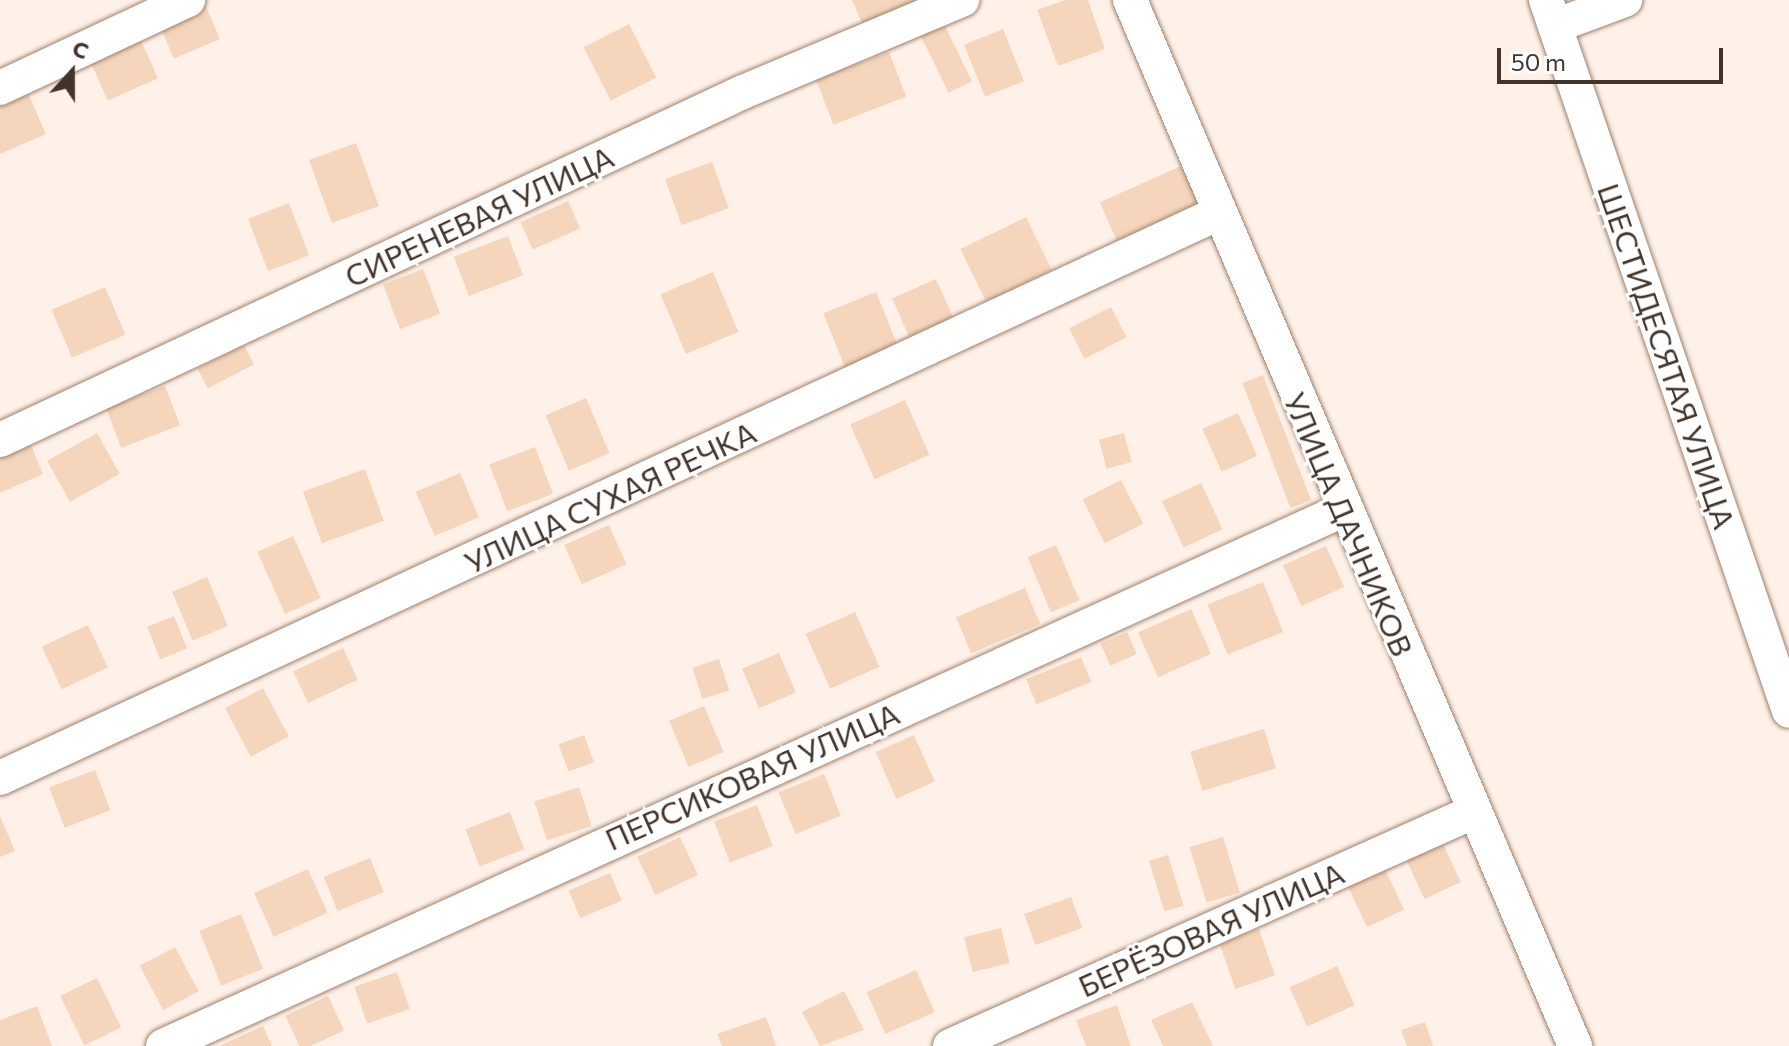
<!DOCTYPE html>
<meta charset="utf-8">
<style>
body{margin:0}
#map{position:relative;width:1789px;height:1046px;overflow:hidden;background:#fff1e8;font-family:Commissioner,sans-serif}
div>[style]{position:absolute}
.building>*{inset:0;background:#f5d5bb;transform-origin:0 0}
.roads{filter:drop-shadow(0 0 2px #9f806b) drop-shadow(0 0 2px #9f806b)}
.minor>*{height:34px;margin:-17px;padding:0 17px;transform-origin:17px;border-radius:17px;background:#fff}
span{translate:-50% -50%;white-space:nowrap;text-align:center;line-height:1.15;-webkit-text-stroke:6px #fff;paint-order:stroke}
.street-label{font-size:30px;color:#42342b}
.north{position:absolute;left:32px;top:32px;width:80px;height:80px;-webkit-text-stroke:6px #fff;paint-order:stroke;rotate:21deg;font-size:22px;font-weight:700;line-height:32px;text-align:center;color:#42342b}
.north::after{content:'';display:block;margin:auto;width:28px;height:36px;background:#42342b;clip-path:polygon(50% 0,100% 100%,50% 72%,0 100%)}
.scale{position:absolute;left:1497px;top:48px;width:226px;height:36px;box-sizing:border-box;border:4px solid #42342b;border-top:0;padding-left:10px;font-size:24px;line-height:28px;white-space:nowrap;color:#42342b;-webkit-text-stroke:6px #fff;paint-order:stroke}
</style>
<div id="map">
<div class="building">
<div style="clip-path:polygon(852px 0,938px 0,865px 30px)"></div>
<div style="clip-path:polygon(1065px 0,1088px 0,1105px 49px,1058px 66px,1037px 10px)"></div>
<div style="left:205px;top:4px;width:38px;height:50px;rotate:67deg"></div>
<div style="left:943px;top:22px;width:66px;height:26px;rotate:64deg"></div>
<div style="left:629px;top:24px;width:60px;height:51px;rotate:63deg"></div>
<div style="left:1003px;top:29px;width:56px;height:42px;rotate:68deg"></div>
<div style="left:140px;top:38px;width:44px;height:55px;rotate:66deg"></div>
<div style="left:889px;top:52px;width:48px;height:78px;rotate:69deg"></div>
<div style="clip-path:polygon(27px 91px,46px 134px,0 154px,0 103px)"></div>
<div style="left:356px;top:143px;width:67px;height:50px;rotate:70deg"></div>
<div style="left:712px;top:162px;width:49px;height:50px;rotate:70deg"></div>
<div style="left:1181px;top:166px;width:48px;height:89px;rotate:66deg"></div>
<div style="left:568px;top:201px;width:30px;height:52px;rotate:66deg"></div>
<div style="left:289px;top:203px;width:56px;height:44px;rotate:69deg"></div>
<div style="left:1026px;top:217px;width:59px;height:73px;rotate:64deg"></div>
<div style="left:508px;top:236px;width:42px;height:58px;rotate:69deg"></div>
<div style="left:423px;top:269px;width:48px;height:43px;rotate:69deg"></div>
<div style="left:713px;top:272px;width:65px;height:57px;rotate:67deg"></div>
<div style="left:936px;top:279px;width:49px;height:48px;rotate:66deg"></div>
<div style="left:105px;top:287px;width:52px;height:58px;rotate:67deg"></div>
<div style="left:876px;top:292px;width:58px;height:57px;rotate:68deg"></div>
<div style="left:1111px;top:307px;width:34px;height:47px;rotate:63deg"></div>
<div style="left:244px;top:345px;width:22px;height:52px;rotate:63deg"></div>
<div style="left:1263px;top:375px;width:134px;height:22px;rotate:69deg"></div>
<div style="left:165px;top:386px;width:42px;height:63px;rotate:69deg"></div>
<div style="left:586px;top:398px;width:60px;height:44px;rotate:67deg"></div>
<div style="left:905px;top:400px;width:60px;height:60px;rotate:66deg"></div>
<div style="left:1238px;top:413px;width:47px;height:39px;rotate:66deg"></div>
<div style="left:97px;top:433px;width:47px;height:57px;rotate:61deg"></div>
<div style="left:1124px;top:433px;width:30px;height:26px;rotate:75deg"></div>
<div style="clip-path:polygon(31px 445px,43px 474px,0 493px,0 458px)"></div>
<div style="left:535px;top:447px;width:50px;height:49px;rotate:69deg"></div>
<div style="left:365px;top:469px;width:55px;height:66px;rotate:70deg"></div>
<div style="left:460px;top:473px;width:48px;height:48px;rotate:67deg"></div>
<div style="left:1121px;top:480px;width:49px;height:43px;rotate:63deg"></div>
<div style="left:1201px;top:483px;width:51px;height:43px;rotate:65deg"></div>
<div style="left:609px;top:525px;width:43px;height:49px;rotate:66deg"></div>
<div style="left:293px;top:536px;width:68px;height:39px;rotate:66deg"></div>
<div style="left:1056px;top:545px;width:60px;height:31px;rotate:67deg"></div>
<div style="left:1326px;top:546px;width:45px;height:47px;rotate:66deg"></div>
<div style="left:207px;top:577px;width:53px;height:38px;rotate:67deg"></div>
<div style="left:1263px;top:582px;width:54px;height:60px;rotate:68deg"></div>
<div style="left:1025px;top:588px;width:39px;height:75px;rotate:67deg"></div>
<div style="left:1191px;top:609px;width:49px;height:58px;rotate:66deg"></div>
<div style="left:855px;top:612px;width:60px;height:54px;rotate:66deg"></div>
<div style="left:174px;top:616px;width:35px;height:29px;rotate:68deg"></div>
<div style="left:88px;top:625px;width:47px;height:51px;rotate:65deg"></div>
<div style="left:1127px;top:632px;width:24px;height:29px;rotate:66deg"></div>
<div style="left:343px;top:648px;width:35px;height:55px;rotate:65deg"></div>
<div style="left:779px;top:653px;width:43px;height:40px;rotate:67deg"></div>
<div style="left:1081px;top:657px;width:27px;height:59px;rotate:68deg"></div>
<div style="left:719px;top:659px;width:33px;height:28px;rotate:72deg"></div>
<div style="left:263px;top:688px;width:55px;height:43px;rotate:62deg"></div>
<div style="left:704px;top:706px;width:50px;height:38px;rotate:67deg"></div>
<div style="left:1264px;top:729px;width:41px;height:77px;rotate:73deg"></div>
<div style="left:584px;top:735px;width:29px;height:27px;rotate:70deg"></div>
<div style="left:914px;top:735px;width:51px;height:42px;rotate:66deg"></div>
<div style="left:95px;top:770px;width:43px;height:49px;rotate:69deg"></div>
<div style="left:824px;top:774px;width:45px;height:49px;rotate:68deg"></div>
<div style="left:579px;top:787px;width:41px;height:47px;rotate:72deg"></div>
<div style="left:757px;top:805px;width:44px;height:46px;rotate:69deg"></div>
<div style="left:510px;top:812px;width:40px;height:48px;rotate:69deg"></div>
<div style="clip-path:polygon(0 816px,15px 851px,0 857px)"></div>
<div style="left:680px;top:837px;width:42px;height:47px;rotate:65deg"></div>
<div style="left:1223px;top:837px;width:58px;height:35px;rotate:73deg"></div>
<div style="left:1443px;top:844px;width:42px;height:40px;rotate:65deg"></div>
<div style="left:1168px;top:855px;width:53px;height:20px;rotate:73deg"></div>
<div style="left:370px;top:858px;width:37px;height:50px;rotate:68deg"></div>
<div style="left:308px;top:869px;width:48px;height:59px;rotate:66deg"></div>
<div style="left:1385px;top:869px;width:45px;height:41px;rotate:65deg"></div>
<div style="left:610px;top:873px;width:30px;height:45px;rotate:67deg"></div>
<div style="left:1071px;top:897px;width:33px;height:50px;rotate:70deg"></div>
<div style="left:241px;top:914px;width:59px;height:45px;rotate:68deg"></div>
<div style="left:1001px;top:928px;width:36px;height:38px;rotate:76deg"></div>
<div style="left:1259px;top:929px;width:49px;height:42px;rotate:71deg"></div>
<div style="left:175px;top:947px;width:50px;height:40px;rotate:62deg"></div>
<div style="left:1337px;top:966px;width:43px;height:52px;rotate:66deg"></div>
<div style="left:916px;top:970px;width:46px;height:54px;rotate:66deg"></div>
<div style="left:397px;top:972px;width:39px;height:45px;rotate:71deg"></div>
<div style="left:97px;top:978px;width:55px;height:41px;rotate:64deg"></div>
<div style="clip-path:polygon(844px 991px,864px 1030px,820px 1046px,802px 1012px)"></div>
<div style="left:328px;top:996px;width:38px;height:47px;rotate:65deg"></div>
<div style="clip-path:polygon(1192px 1002px,1213px 1046px,1163px 1046px,1151px 1020px)"></div>
<div style="clip-path:polygon(1117px 1005px,1131px 1046px,1086px 1046px,1076px 1020px)"></div>
<div style="clip-path:polygon(37px 1006px,52px 1046px,0 1046px,0 1020px)"></div>
<div style="clip-path:polygon(766px 1017px,776px 1046px,722px 1046px,717px 1034px)"></div>
<div style="clip-path:polygon(1425px 1022px,1433px 1046px,1407px 1046px,1401px 1030px)"></div>
<div style="clip-path:polygon(263px 1026px,272px 1046px,219px 1046px)"></div>
</div>
<div class="roads">
<div class="minor">
<div style="left:1130px;top:0;width:1137px;rotate:66.95deg"></div>
<div style="left:1546px;top:0;width:751px;rotate:71.13deg"></div>
<div style="left:1555px;top:26px;width:75px;rotate:-20.4deg"></div>
<div style="left:0;top:88px;width:208px;rotate:-25.1deg"></div>
<div style="left:0;top:440px;width:820px;rotate:-25.1deg"></div>
<div style="left:743px;top:92px;width:238px;rotate:-22.8deg"></div>
<div style="left:0;top:778px;width:1344px;rotate:-24.87deg"></div>
<div style="left:163px;top:1046px;width:1296px;rotate:-24.43deg"></div>
<div style="left:950px;top:1046px;width:573px;rotate:-24.1deg"></div>
</div>
</div>
<div class="street-label">
<span style="left:479px;top:216px;rotate:-25deg">СИРЕНЕВАЯ УЛИЦА</span>
<span style="left:1667px;top:356px;rotate:71deg">ШЕСТИДЕСЯТАЯ УЛИЦА</span>
<span style="left:610px;top:497px;rotate:-25deg">УЛИЦА СУХАЯ РЕЧКА</span>
<span style="left:1349px;top:524px;rotate:67deg">УЛИЦА ДАЧНИКОВ</span>
<span style="left:752px;top:776px;rotate:-24deg">ПЕРСИКОВАЯ УЛИЦА</span>
<span style="left:1211px;top:929px;rotate:-24deg">БЕРЁЗОВАЯ УЛИЦА</span>
</div>
<div class="north">С</div>
<div class="scale">50 m</div>
</div>
